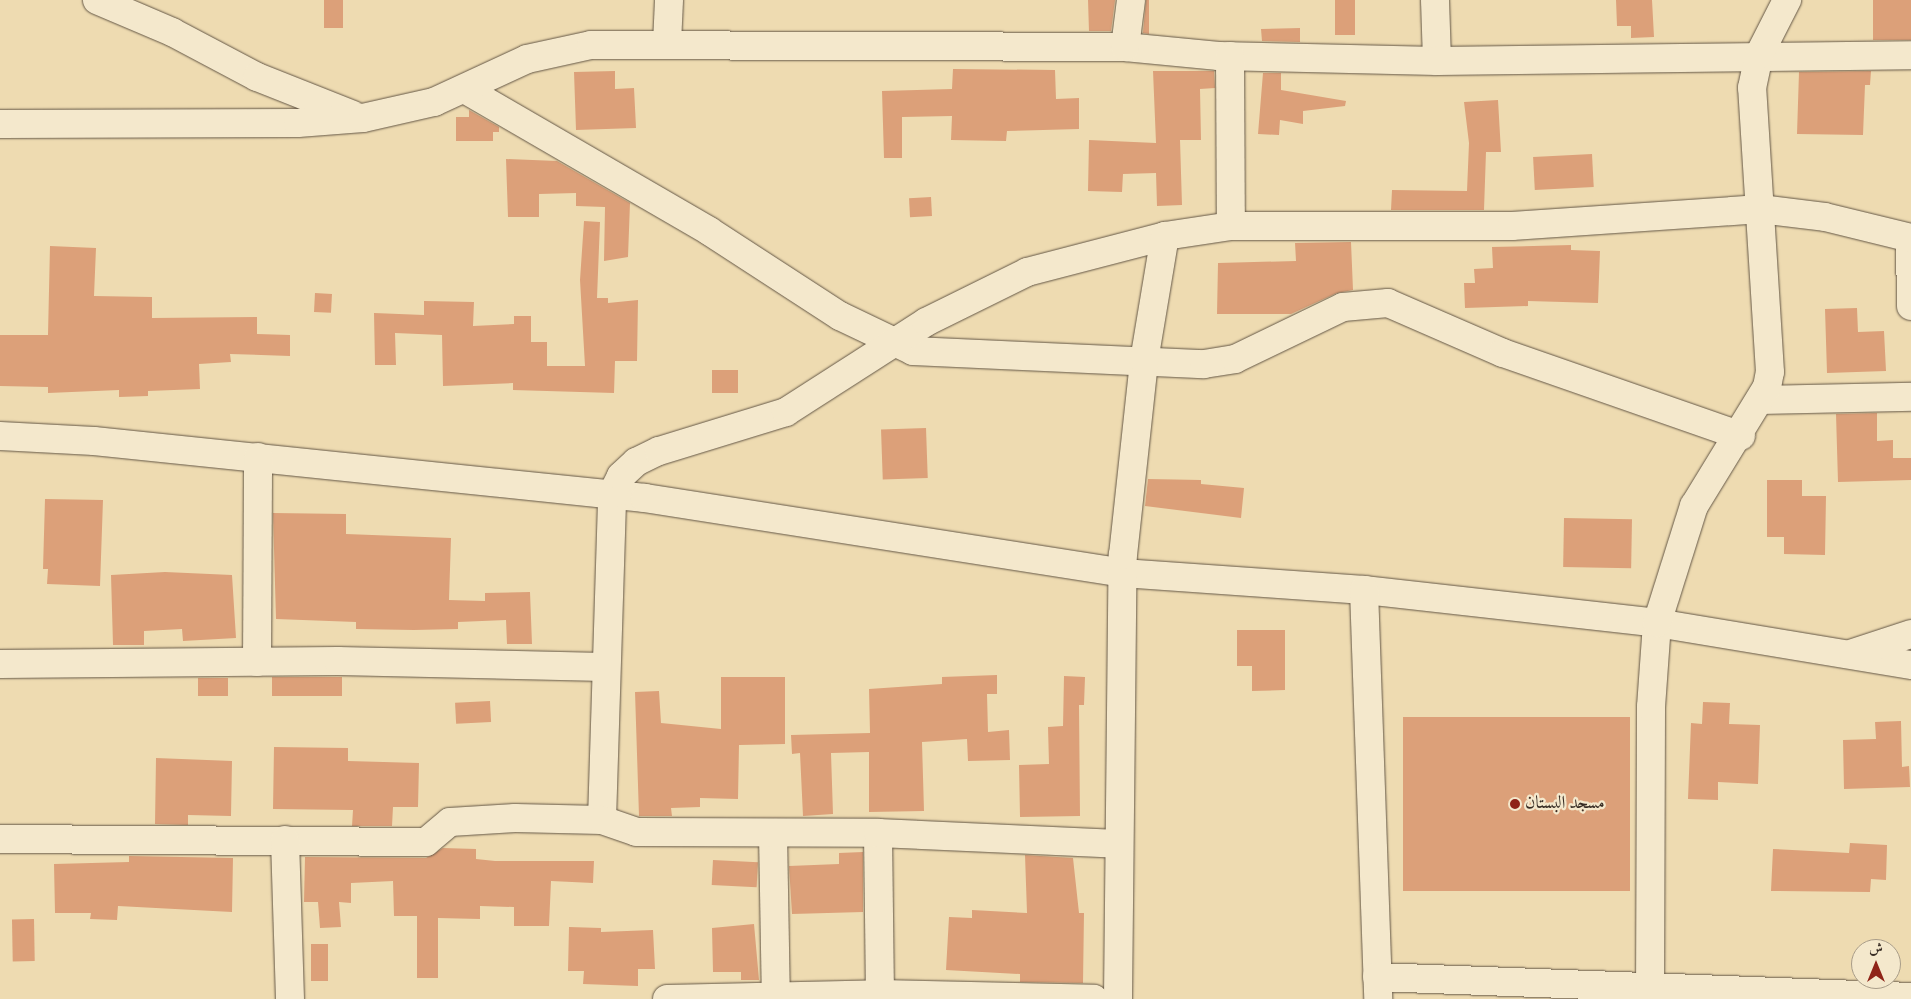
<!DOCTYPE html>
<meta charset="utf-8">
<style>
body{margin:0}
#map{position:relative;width:1911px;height:999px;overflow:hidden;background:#eedbb1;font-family:"Sorts Mill Goudy",Amiri,serif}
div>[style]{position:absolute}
.building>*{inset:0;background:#dca079;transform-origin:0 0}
.roads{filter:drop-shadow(0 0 1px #645746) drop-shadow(0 0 1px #645746)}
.minor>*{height:28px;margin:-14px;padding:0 14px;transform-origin:14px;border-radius:14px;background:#f4e8cc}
.dots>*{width:14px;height:14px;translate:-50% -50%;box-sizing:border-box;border:2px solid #f4e8cc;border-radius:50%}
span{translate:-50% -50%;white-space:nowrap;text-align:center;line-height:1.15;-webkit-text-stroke:4.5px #f4e8cc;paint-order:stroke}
.poi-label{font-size:18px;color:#362b23}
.left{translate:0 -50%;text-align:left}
.north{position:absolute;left:1851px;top:939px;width:50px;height:50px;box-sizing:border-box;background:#f4e8cc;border:1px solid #a89c88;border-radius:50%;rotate:0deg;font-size:14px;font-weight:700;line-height:20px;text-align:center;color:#362b23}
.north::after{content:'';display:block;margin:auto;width:18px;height:22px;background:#8f2418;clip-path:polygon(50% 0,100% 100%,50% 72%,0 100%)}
</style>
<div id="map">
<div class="building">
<div style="left:324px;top:0;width:19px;height:28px"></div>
<div style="clip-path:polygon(1088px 0,1115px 0,1111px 31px,1089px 31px)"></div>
<div style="clip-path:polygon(1146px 0,1149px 0,1149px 34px,1143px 33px)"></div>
<div style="left:1335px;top:0;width:20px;height:35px"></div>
<div style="clip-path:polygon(1616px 0,1652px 0,1654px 37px,1631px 38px,1631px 26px,1617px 26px)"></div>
<div style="left:1873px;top:0;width:38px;height:40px"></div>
<div style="clip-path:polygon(1300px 28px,1300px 42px,1262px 41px,1261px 29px)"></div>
<div style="clip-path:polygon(953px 69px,1055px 70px,1056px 99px,1079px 98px,1079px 129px,1007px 131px,1006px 141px,951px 140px,952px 116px,902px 117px,902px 158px,884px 158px,882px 91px,952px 89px)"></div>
<div style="clip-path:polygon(615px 71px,615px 89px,634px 88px,636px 128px,576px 130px,574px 72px)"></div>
<div style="clip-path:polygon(1153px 71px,1214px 71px,1215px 88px,1200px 89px,1201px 140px,1180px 140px,1182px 205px,1157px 206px,1156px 173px,1123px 174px,1122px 192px,1088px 191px,1089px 140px,1156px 143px)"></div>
<div style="clip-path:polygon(1871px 71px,1870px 85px,1865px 85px,1863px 135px,1797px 134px,1799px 72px)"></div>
<div style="clip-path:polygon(1263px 73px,1281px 73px,1281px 90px,1346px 101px,1345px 106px,1303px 111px,1303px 124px,1280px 120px,1279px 135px,1258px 134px)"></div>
<div style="clip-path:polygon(1498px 100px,1501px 152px,1486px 152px,1484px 210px,1391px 210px,1392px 190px,1467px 191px,1469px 143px,1464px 102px)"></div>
<div style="clip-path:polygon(469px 110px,499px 127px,499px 132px,493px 132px,493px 141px,456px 141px,456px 117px,469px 117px)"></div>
<div style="left:1592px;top:154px;width:33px;height:59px;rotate:87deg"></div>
<div style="clip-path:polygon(506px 159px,557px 161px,630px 203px,628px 257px,604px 261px,605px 207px,576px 206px,576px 193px,539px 194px,539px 217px,508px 217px)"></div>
<div style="left:931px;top:197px;width:19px;height:22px;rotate:87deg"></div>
<div style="clip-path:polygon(584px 221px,600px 222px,597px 298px,608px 298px,608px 303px,638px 300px,637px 361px,615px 361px,614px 393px,513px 390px,513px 383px,443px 386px,442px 335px,395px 333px,396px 365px,375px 365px,374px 313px,424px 315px,424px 301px,474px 302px,473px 326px,514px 324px,514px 316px,531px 316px,531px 342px,547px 342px,547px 366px,585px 366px,580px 280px)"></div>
<div style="clip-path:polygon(1351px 242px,1353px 290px,1337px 293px,1291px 314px,1217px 314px,1218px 263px,1296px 261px,1295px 243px)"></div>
<div style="clip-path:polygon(1571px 245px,1571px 250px,1600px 251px,1598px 303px,1528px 301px,1528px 306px,1465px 308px,1464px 283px,1475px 283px,1474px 269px,1493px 268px,1492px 247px)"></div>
<div style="clip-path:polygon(50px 246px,96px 248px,94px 296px,152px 297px,152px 318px,257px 317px,257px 334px,290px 335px,290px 356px,230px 354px,231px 362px,199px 364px,200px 389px,148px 391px,148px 396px,119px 397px,119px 390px,48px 393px,48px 387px,0 386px,0 335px,48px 335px)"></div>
<div style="left:315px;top:293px;width:17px;height:19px;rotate:3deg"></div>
<div style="clip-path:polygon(1857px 308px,1858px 332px,1884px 331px,1886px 371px,1827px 373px,1825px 309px)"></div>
<div style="left:712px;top:370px;width:26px;height:23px"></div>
<div style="clip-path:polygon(1877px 413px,1877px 441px,1893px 440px,1893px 458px,1911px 458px,1911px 480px,1838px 482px,1836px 414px)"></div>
<div style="left:926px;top:428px;width:50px;height:45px;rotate:88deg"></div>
<div style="clip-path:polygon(1148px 479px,1201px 480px,1201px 484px,1244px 488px,1241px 518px,1145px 506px)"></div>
<div style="clip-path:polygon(1767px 480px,1802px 480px,1802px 496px,1826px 496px,1825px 555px,1784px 554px,1784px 537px,1767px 537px)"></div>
<div style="clip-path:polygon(45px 499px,103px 500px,100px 586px,47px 584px,48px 569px,43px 569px)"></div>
<div style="clip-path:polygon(273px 513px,346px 514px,346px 534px,451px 538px,449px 600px,485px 601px,485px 593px,530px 592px,532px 644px,507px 644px,506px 620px,458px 622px,458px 629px,414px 630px,356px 629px,356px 622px,276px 619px)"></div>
<div style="left:1564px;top:518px;width:68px;height:49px;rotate:1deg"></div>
<div style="clip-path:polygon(165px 572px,232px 575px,236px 638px,183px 641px,182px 629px,144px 631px,144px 645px,113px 645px,111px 575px)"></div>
<div style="clip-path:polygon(1237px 630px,1285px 630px,1285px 690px,1252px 691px,1252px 666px,1237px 666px)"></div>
<div style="clip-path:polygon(997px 675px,997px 694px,987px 694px,988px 732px,1009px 730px,1010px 760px,968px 761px,967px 739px,922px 742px,924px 811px,869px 812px,869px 752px,831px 753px,833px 814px,803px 816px,800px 753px,792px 754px,791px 735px,870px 733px,869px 689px,942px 684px,942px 677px)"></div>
<div style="clip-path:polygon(1064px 676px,1085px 677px,1084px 705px,1079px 705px,1080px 816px,1020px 817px,1019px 765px,1049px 764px,1048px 727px,1063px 726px)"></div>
<div style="left:272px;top:677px;width:70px;height:19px"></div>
<div style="clip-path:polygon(721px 677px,785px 677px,785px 744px,739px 745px,738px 799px,700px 798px,700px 807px,671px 808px,672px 816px,639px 816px,635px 692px,659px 691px,661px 723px,721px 729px)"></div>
<div style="left:198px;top:678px;width:30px;height:18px"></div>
<div style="left:490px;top:701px;width:21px;height:35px;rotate:87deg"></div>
<div style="clip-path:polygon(1703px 702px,1730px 703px,1729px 724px,1760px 725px,1758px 784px,1718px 782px,1718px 800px,1688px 799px,1691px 723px,1702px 724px)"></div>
<div style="left:1403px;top:717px;width:227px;height:174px"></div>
<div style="clip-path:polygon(1901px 721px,1902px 767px,1909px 766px,1910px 787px,1844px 789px,1843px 740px,1876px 739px,1875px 722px)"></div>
<div style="clip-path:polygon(274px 747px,348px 748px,348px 761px,419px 763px,418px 807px,393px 807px,392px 826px,352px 826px,353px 810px,273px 809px)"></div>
<div style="clip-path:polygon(156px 758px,232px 761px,231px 816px,188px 815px,188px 825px,155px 824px)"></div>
<div style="clip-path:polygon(1850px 843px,1887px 845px,1886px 880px,1871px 879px,1870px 892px,1771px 891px,1773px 849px,1849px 853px)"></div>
<div style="clip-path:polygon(443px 848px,476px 849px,476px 859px,495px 861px,594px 861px,593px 883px,551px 881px,549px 926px,514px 926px,514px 907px,480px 906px,480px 919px,438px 918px,438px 978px,417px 978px,417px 916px,394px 916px,393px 881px,351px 883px,351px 903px,339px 902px,341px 927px,320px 928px,318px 902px,304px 902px,305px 857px,426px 858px)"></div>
<div style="clip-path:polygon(863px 852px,863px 912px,792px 914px,789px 866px,839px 864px,839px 853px)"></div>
<div style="clip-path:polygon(1025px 855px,1073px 858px,1079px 913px,1084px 913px,1083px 983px,1020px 982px,1020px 974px,946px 970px,949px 917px,972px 918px,972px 910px,1027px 913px)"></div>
<div style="clip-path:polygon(129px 856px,233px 858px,232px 912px,118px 906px,117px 920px,90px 919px,91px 913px,55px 913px,54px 864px,129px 862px)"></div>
<div style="left:713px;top:860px;width:45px;height:25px;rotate:3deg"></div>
<div style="left:34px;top:919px;width:42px;height:22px;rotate:89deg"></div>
<div style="clip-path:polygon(754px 924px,759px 980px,741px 980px,741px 972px,713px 972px,712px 928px)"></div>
<div style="clip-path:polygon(569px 927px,601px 928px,601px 932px,653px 930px,655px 969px,638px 969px,638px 986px,583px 984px,584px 971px,568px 971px)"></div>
<div style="left:311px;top:944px;width:17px;height:37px"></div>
</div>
<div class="roads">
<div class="minor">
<div style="left:97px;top:0;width:82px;rotate:23.1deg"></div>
<div style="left:172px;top:32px;width:96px;rotate:27.9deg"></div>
<div style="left:257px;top:77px;width:103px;rotate:21.6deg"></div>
<div style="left:1435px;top:0;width:61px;rotate:88.1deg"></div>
<div style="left:667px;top:43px;width:43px;rotate:-87.3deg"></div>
<div style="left:1125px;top:47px;width:94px;rotate:5.5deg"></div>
<div style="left:1219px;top:56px;width:218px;rotate:1.3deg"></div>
<div style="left:1437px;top:61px;width:474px;rotate:-0.7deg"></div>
<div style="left:1230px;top:56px;width:170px;rotate:89.7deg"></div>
<div style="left:466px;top:90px;width:281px;rotate:30.1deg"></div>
<div style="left:709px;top:231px;width:156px;rotate:33deg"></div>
<div style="left:840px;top:316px;width:81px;rotate:25.6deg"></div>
<div style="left:913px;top:351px;width:291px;rotate:2.6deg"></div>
<div style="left:1204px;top:364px;width:31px;rotate:-9deg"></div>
<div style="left:1235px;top:359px;width:120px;rotate:-25.7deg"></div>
<div style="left:1343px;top:307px;width:45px;rotate:-5.1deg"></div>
<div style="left:1388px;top:303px;width:125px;rotate:23.5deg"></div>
<div style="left:1503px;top:353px;width:252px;rotate:19.2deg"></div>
<div style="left:0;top:124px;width:298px;rotate:-0.2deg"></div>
<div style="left:298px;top:123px;width:65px;rotate:-4.4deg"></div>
<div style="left:363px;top:118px;width:73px;rotate:-12.7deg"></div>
<div style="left:434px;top:102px;width:102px;rotate:-24.8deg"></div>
<div style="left:527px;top:59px;width:66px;rotate:-12.3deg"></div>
<div style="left:591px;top:45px;width:534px;rotate:0.21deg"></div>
<div style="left:1125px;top:47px;width:47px;rotate:-82.7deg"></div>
<div style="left:1910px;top:238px;width:68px;rotate:89.2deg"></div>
<div style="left:1762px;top:400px;width:149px;rotate:-1.2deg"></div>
<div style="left:0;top:436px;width:94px;rotate:3deg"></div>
<div style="left:94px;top:441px;width:554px;rotate:5.91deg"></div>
<div style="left:645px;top:498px;width:483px;rotate:8.9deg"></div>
<div style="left:1122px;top:573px;width:243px;rotate:4deg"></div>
<div style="left:1364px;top:590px;width:295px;rotate:6.4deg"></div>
<div style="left:1657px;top:623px;width:257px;rotate:9.4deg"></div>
<div style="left:1364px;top:590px;width:409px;rotate:88deg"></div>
<div style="left:1853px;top:653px;width:61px;rotate:-18.1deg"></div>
<div style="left:257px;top:662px;width:205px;rotate:-89.7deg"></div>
<div style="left:0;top:664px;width:338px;rotate:-0.5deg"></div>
<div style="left:338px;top:661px;width:266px;rotate:1.3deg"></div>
<div style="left:602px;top:820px;width:326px;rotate:-88.2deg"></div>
<div style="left:612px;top:494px;width:20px;rotate:-63deg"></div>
<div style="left:621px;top:476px;width:21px;rotate:-43deg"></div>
<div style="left:636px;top:462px;width:25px;rotate:-26deg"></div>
<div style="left:659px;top:451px;width:133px;rotate:-17.1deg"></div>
<div style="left:786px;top:412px;width:166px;rotate:-32.7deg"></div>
<div style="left:926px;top:322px;width:113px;rotate:-26.3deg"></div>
<div style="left:1027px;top:272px;width:143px;rotate:-14.6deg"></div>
<div style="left:773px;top:833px;width:166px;rotate:89deg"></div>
<div style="left:878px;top:833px;width:161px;rotate:89.3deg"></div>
<div style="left:0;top:839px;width:426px;rotate:0.4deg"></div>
<div style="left:426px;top:842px;width:31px;rotate:-40deg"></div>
<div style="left:450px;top:822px;width:65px;rotate:-3.5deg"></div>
<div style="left:515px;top:818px;width:87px;rotate:1.3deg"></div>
<div style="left:602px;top:820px;width:36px;rotate:19deg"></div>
<div style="left:636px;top:832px;width:242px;rotate:0.2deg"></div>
<div style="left:878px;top:833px;width:240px;rotate:2.6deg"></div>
<div style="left:285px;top:840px;width:159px;rotate:88.2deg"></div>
<div style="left:1377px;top:977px;width:534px;rotate:2.14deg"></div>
<div style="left:667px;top:999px;width:213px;rotate:-1.3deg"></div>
<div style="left:880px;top:994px;width:214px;rotate:1.3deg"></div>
<div style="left:1118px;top:999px;width:444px;rotate:-89.4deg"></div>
<div style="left:1123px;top:555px;width:195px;rotate:-83.8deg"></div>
<div style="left:1144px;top:361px;width:127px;rotate:-80.5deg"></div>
<div style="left:1165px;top:236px;width:67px;rotate:-8.6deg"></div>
<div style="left:1231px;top:226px;width:281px"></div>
<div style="left:1512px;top:226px;width:249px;rotate:-3.9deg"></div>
<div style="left:1760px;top:209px;width:65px;rotate:7deg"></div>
<div style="left:1825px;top:217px;width:89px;rotate:13.7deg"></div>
<div style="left:1650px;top:999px;width:292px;rotate:-89.8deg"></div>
<div style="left:1651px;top:707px;width:84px;rotate:-85.9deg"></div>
<div style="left:1657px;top:623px;width:123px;rotate:-72.5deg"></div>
<div style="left:1694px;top:506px;width:140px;rotate:-58.5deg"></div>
<div style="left:1767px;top:387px;width:15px;rotate:-79deg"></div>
<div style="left:1770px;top:372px;width:285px;rotate:-93.6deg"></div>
<div style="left:1752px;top:88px;width:34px;rotate:-78deg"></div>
<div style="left:1759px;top:55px;width:62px;rotate:-63deg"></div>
</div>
</div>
<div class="dots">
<div style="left:1515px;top:804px;background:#8f2418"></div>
</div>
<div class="poi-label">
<span class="left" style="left:1525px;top:804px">مسجد البستان</span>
</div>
<div class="north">ش</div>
</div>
